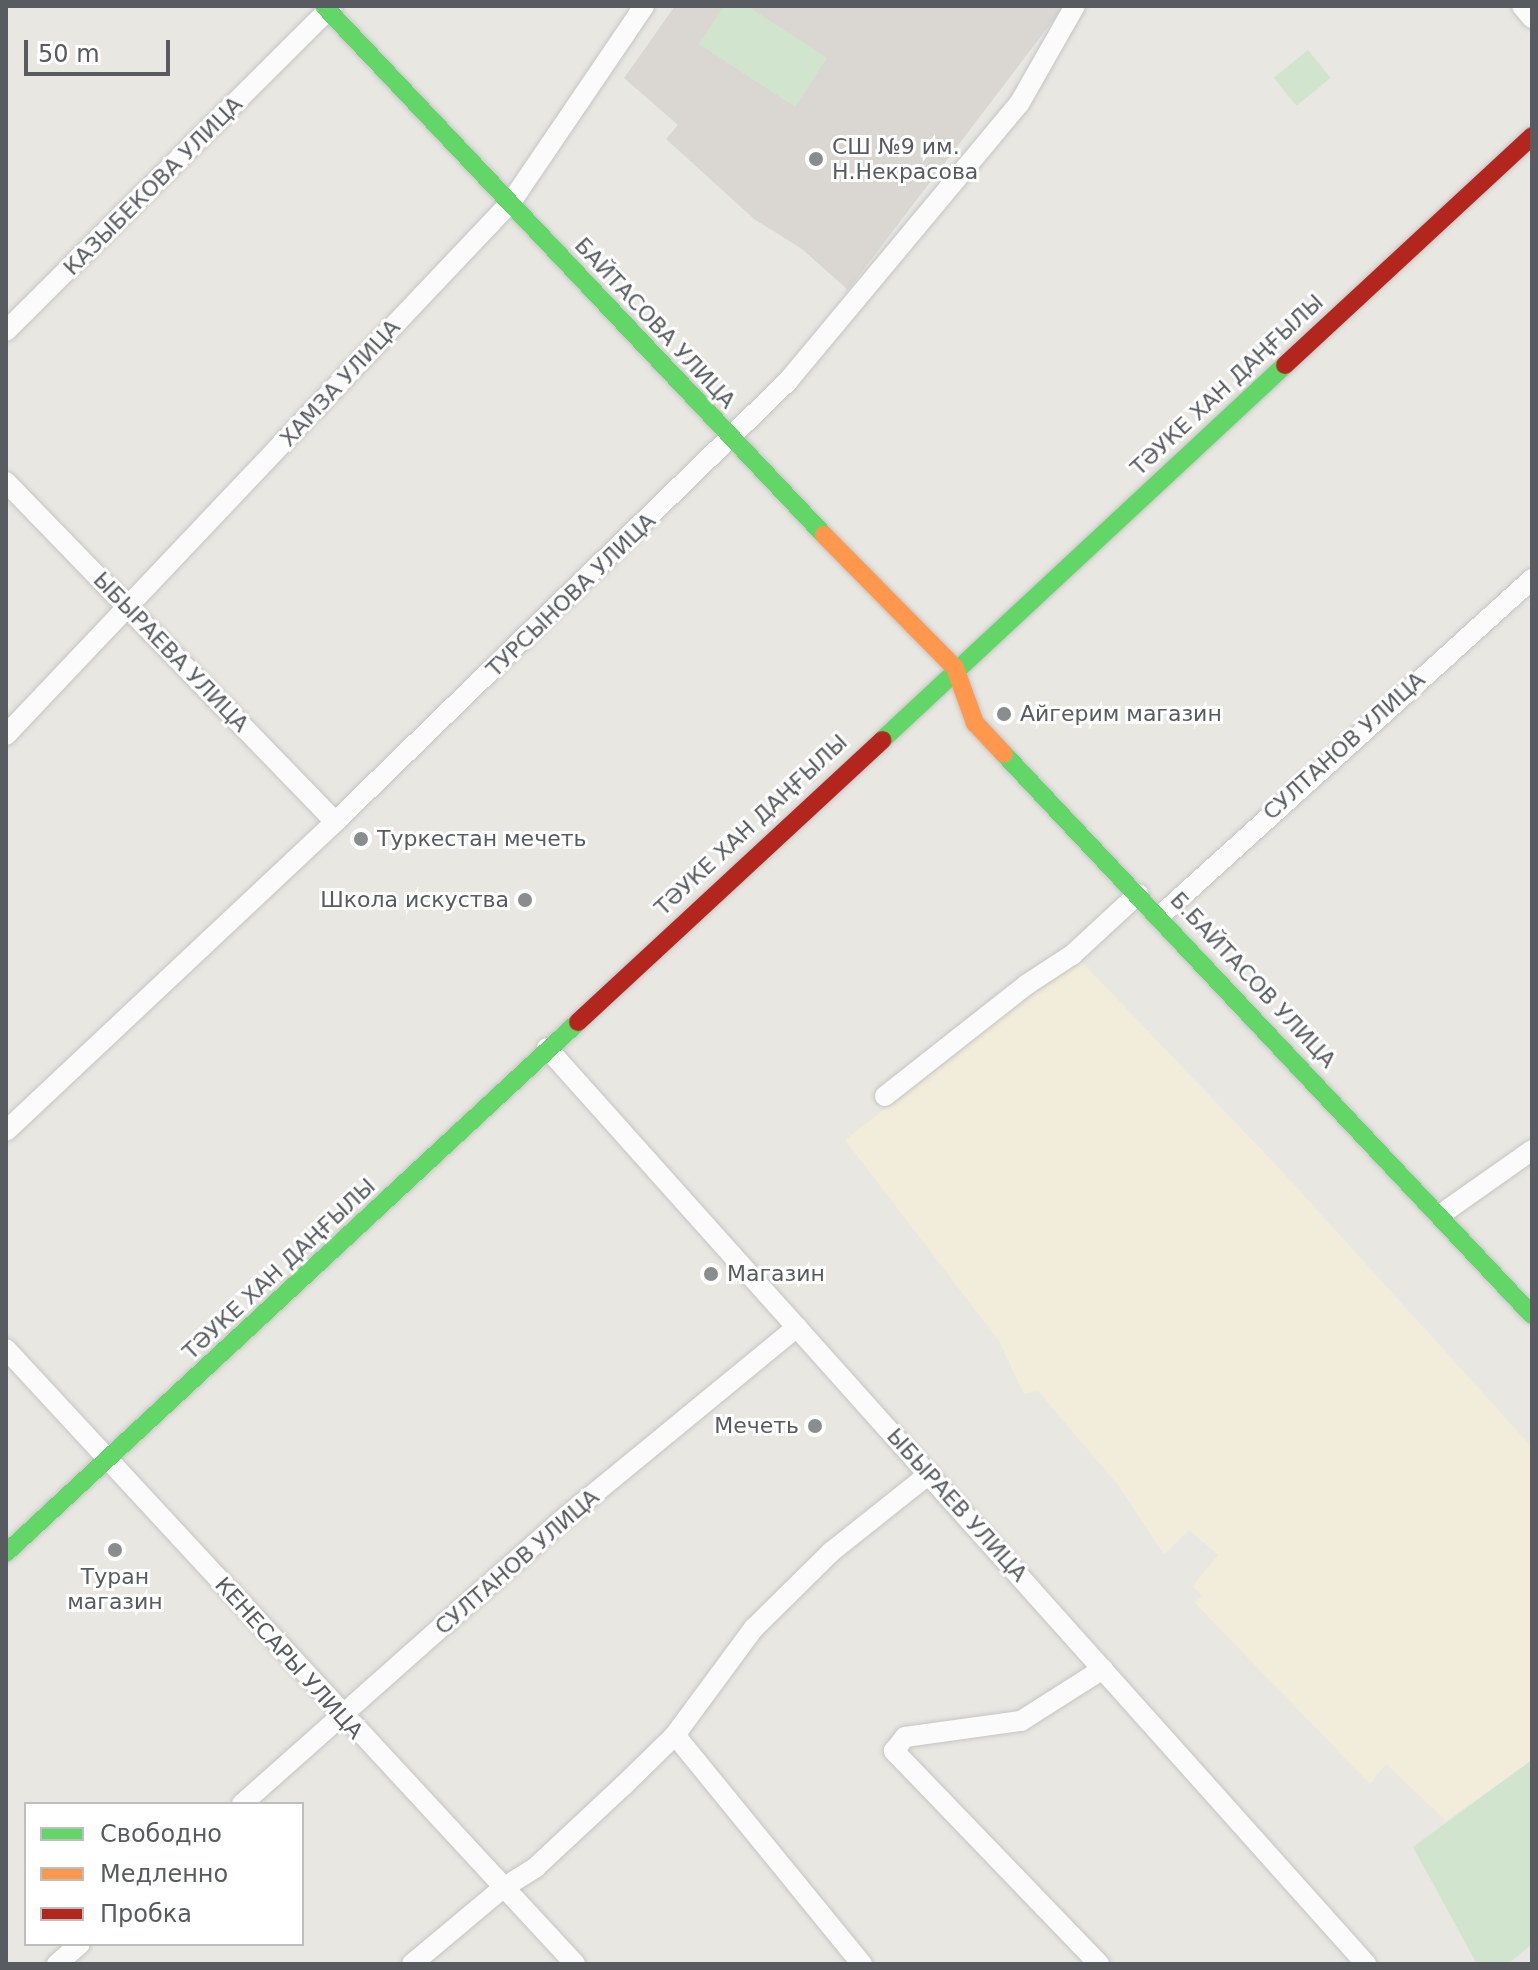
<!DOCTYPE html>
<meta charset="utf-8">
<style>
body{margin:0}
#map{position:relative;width:1538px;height:1970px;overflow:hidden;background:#e8e7e2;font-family:"DejaVu Sans",sans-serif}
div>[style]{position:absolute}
.commercial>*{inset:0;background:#f2ecda}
.education>*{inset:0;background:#dad7d2}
.green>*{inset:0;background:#d1e4cd;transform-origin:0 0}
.roads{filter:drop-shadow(0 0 2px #c5c5c4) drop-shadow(0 0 2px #c5c5c4)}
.street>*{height:20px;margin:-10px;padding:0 10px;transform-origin:10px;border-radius:10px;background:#fcfbfb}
.fast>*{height:18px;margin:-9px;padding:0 9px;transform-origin:9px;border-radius:9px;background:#63d668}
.slow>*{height:18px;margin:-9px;padding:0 9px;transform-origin:9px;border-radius:9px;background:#ff974d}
.jam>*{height:18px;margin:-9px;padding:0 9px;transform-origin:9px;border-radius:9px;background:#b3261e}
.dots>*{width:22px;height:22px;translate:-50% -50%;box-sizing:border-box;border:4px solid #fff;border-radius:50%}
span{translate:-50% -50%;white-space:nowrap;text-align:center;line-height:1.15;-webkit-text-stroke:6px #fff;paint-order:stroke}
.poi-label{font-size:22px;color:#585c60}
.left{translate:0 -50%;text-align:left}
.right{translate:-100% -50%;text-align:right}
.street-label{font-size:22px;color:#585c60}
.frame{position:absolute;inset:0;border:8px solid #585c60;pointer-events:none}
.legend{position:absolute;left:24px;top:1802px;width:280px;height:144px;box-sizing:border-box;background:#fff;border:2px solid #bcbebf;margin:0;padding:10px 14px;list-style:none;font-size:24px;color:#585c60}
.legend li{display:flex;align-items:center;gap:16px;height:40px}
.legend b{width:40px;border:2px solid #bcbebf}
.scale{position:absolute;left:24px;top:40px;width:146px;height:36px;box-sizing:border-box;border:4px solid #585c60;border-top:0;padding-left:10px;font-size:24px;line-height:28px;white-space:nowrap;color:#585c60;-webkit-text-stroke:6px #fff;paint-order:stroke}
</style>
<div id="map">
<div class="commercial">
<div style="clip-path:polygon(1078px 958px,1279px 1168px,1532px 1447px,1532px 1760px,1446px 1821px,1386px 1764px,1370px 1784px,1194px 1602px,1203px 1596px,1193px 1586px,1218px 1555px,1189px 1530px,1164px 1555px,1117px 1484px,1038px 1391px,1024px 1394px,999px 1341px,845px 1140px)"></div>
</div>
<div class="education">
<div style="clip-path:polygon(675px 6px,1064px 6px,848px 290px,802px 249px,754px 219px,666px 139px,678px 125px,624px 78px)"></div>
</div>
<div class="green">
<div style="clip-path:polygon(724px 6px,747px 6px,827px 58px,795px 107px,699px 44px)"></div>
<div style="left:1308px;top:50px;width:36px;height:44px;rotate:51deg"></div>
<div style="clip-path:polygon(1532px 1760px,1532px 1944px,1508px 1964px,1477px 1964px,1413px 1847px)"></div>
</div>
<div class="roads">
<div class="street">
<div style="left:1522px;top:6px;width:16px;rotate:50deg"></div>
<div style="left:6px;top:331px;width:460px;rotate:-44.9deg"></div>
<div style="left:6px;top:482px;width:473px;rotate:45.9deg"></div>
<div style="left:6px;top:735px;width:734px;rotate:-46.55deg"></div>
<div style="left:511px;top:202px;width:237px;rotate:-55.8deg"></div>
<div style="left:1160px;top:916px;width:502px;rotate:-42.17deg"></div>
<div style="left:547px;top:1048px;width:1229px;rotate:48.2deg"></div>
<div style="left:885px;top:1096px;width:179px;rotate:-38.2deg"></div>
<div style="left:1026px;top:985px;width:55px;rotate:-33.1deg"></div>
<div style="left:1072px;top:955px;width:90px;rotate:-42.7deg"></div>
<div style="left:6px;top:1131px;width:451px;rotate:-43.2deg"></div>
<div style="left:335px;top:822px;width:632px;rotate:-44.23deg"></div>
<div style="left:788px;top:381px;width:361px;rotate:-50.2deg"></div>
<div style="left:1019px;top:104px;width:113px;rotate:-60.3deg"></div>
<div style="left:1440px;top:1215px;width:113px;rotate:-35.2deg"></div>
<div style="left:6px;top:1349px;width:838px;rotate:47.22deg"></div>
<div style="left:675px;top:1735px;width:296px;rotate:50.8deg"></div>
<div style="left:242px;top:1804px;width:420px;rotate:-41.6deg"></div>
<div style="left:556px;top:1525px;width:312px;rotate:-39.4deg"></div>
<div style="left:57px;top:1964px;width:30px;rotate:-41deg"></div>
<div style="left:412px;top:1964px;width:119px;rotate:-39.9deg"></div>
<div style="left:503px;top:1888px;width:39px;rotate:-32deg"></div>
<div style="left:536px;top:1867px;width:120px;rotate:-43deg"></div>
<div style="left:624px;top:1785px;width:71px;rotate:-44.4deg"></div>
<div style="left:675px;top:1735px;width:133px;rotate:-53.6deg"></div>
<div style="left:754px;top:1628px;width:108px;rotate:-44.6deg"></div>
<div style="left:831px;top:1552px;width:125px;rotate:-38.5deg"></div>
<div style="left:1099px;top:1964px;width:296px;rotate:-133.9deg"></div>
<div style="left:894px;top:1751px;width:18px;rotate:-52deg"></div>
<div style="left:905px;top:1737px;width:117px;rotate:-7.9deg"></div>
<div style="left:1021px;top:1721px;width:97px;rotate:-32.4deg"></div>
</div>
<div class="fast">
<div style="left:324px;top:6px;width:728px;rotate:46.61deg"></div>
<div style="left:882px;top:740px;width:550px;rotate:-42.94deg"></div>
<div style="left:1004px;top:754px;width:770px;rotate:46.74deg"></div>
<div style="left:6px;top:1553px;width:780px;rotate:-42.87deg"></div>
</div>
<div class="slow">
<div style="left:824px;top:535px;width:187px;rotate:45.4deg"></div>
<div style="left:955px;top:668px;width:59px;rotate:70deg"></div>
<div style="left:975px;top:723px;width:42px;rotate:46.9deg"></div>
</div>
<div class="jam">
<div style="left:1285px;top:365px;width:337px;rotate:-42.8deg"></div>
<div style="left:578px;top:1022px;width:415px;rotate:-42.8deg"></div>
</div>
</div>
<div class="dots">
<div style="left:816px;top:159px;background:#8a8d8e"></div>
<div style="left:1004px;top:714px;background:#8a8d8e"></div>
<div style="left:361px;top:839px;background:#8a8d8e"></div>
<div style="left:525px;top:900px;background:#8a8d8e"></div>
<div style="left:711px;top:1274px;background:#8a8d8e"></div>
<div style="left:815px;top:1426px;background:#8a8d8e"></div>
<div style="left:115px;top:1550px;background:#8a8d8e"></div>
</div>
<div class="poi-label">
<span class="left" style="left:832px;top:159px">СШ №9 им.<br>Н.Некрасова</span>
<span class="left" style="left:1020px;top:714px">Айгерим магазин</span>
<span class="left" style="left:377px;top:839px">Туркестан мечеть</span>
<span class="right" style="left:509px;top:900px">Школа искуства</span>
<span class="left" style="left:727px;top:1274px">Магазин</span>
<span class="right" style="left:799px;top:1426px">Мечеть</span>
<span style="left:115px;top:1589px">Туран<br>магазин</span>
</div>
<div class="street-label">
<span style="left:153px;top:186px;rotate:-45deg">КАЗЫБЕКОВА УЛИЦА</span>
<span style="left:655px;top:323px;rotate:47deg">БАЙТАСОВА УЛИЦА</span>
<span style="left:340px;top:383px;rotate:-47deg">ХАМЗА УЛИЦА</span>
<span style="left:1227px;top:385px;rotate:-43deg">ТӘУКЕ ХАН ДАҢҒЫЛЫ</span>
<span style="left:571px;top:595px;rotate:-44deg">ТУРСЫНОВА УЛИЦА</span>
<span style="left:171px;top:652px;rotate:46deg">ЫБЫРАЕВА УЛИЦА</span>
<span style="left:1344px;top:746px;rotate:-42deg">СУЛТАНОВ УЛИЦА</span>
<span style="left:751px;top:825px;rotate:-43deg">ТӘУКЕ ХАН ДАҢҒЫЛЫ</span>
<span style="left:1253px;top:980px;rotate:47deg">Б.БАЙТАСОВ УЛИЦА</span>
<span style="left:279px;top:1269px;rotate:-43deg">ТӘУКЕ ХАН ДАҢҒЫЛЫ</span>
<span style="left:957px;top:1505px;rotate:48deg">ЫБЫРАЕВ УЛИЦА</span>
<span style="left:517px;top:1562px;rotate:-41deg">СУЛТАНОВ УЛИЦА</span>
<span style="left:289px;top:1658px;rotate:48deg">КЕНЕСАРЫ УЛИЦА</span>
</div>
<div class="frame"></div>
<ul class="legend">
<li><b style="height:10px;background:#63d668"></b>Свободно</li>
<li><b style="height:10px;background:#ff974d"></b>Медленно</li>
<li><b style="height:10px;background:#b3261e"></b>Пробка</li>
</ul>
<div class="scale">50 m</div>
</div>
